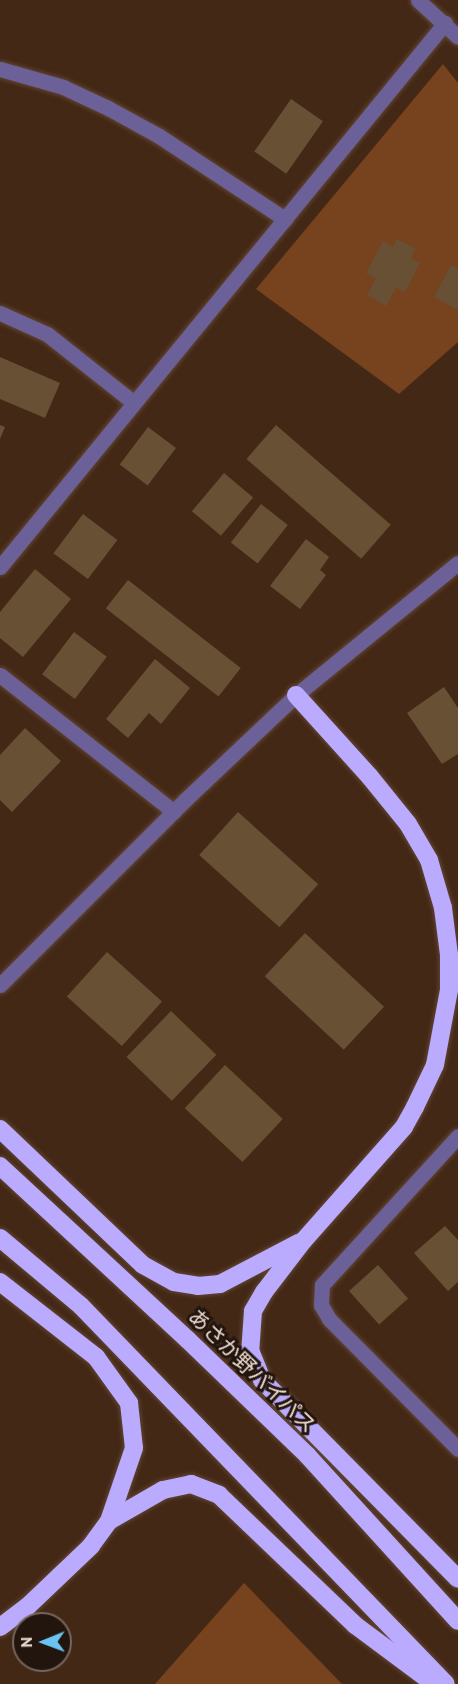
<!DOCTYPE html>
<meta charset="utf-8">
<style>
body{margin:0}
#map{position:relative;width:458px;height:1684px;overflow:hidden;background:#442816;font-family:"PT Sans","Noto Sans JP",sans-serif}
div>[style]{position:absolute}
.green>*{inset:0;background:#77421e}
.building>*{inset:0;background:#675034;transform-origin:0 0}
.roads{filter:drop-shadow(0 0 2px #604534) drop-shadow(0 0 2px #604534)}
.minor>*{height:15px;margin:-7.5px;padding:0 7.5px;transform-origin:7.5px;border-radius:7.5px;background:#6c6098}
.highway>*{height:18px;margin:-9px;padding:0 9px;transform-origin:9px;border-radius:9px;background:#bbabfe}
span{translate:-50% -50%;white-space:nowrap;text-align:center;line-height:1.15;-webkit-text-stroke:6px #22150d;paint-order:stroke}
.street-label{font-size:21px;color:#f1ded2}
.north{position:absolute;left:12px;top:1612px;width:60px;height:60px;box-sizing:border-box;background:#22150d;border:2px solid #75655c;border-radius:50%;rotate:269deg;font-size:16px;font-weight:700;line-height:24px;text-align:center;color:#f1ded2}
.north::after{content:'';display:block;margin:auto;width:21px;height:27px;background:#6ac3f1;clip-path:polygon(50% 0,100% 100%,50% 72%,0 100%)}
</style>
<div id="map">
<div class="green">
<div style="clip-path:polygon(443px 64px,458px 83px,458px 342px,399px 394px,256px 289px)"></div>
<div style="clip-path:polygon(244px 1583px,342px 1684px,155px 1684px)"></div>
</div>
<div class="building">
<div style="left:291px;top:99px;width:39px;height:64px;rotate:35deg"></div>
<div style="clip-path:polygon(397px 239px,416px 249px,411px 258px,420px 263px,405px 292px,396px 288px,386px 306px,367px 295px,376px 278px,366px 273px,383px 241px,393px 247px)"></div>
<div style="clip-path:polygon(451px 265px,458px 269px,458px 310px,434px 297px)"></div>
<div style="clip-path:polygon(0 357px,60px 383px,45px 418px,0 399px)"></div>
<div style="clip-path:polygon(0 425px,5px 427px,0 439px)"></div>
<div style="left:276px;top:425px;width:152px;height:45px;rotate:41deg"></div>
<div style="left:148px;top:427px;width:35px;height:47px;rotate:37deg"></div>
<div style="left:224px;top:473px;width:38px;height:50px;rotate:40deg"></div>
<div style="left:261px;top:504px;width:34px;height:49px;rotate:38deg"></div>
<div style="left:83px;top:514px;width:43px;height:49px;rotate:37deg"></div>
<div style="clip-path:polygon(306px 539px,329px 557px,320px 570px,326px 575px,300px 609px,270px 586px)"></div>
<div style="clip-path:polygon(35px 569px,71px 599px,23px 657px,0 638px,0 612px)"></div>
<div style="left:128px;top:580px;width:143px;height:36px;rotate:38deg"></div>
<div style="left:74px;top:632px;width:41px;height:53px;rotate:37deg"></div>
<div style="clip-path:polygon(155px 659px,190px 688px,161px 724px,149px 713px,128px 738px,106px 719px)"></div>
<div style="clip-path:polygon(444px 687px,458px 708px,458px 754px,442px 764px,407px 713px)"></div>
<div style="clip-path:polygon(25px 728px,61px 761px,12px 812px,0 800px,0 755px)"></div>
<div style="left:238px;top:812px;width:108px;height:58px;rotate:42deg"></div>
<div style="left:305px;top:933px;width:108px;height:59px;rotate:43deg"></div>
<div style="left:107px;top:952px;width:74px;height:60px;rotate:42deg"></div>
<div style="left:171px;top:1011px;width:63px;height:64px;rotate:44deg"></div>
<div style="left:225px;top:1065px;width:79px;height:59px;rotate:43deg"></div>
<div style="clip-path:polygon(445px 1226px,458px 1240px,458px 1282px,448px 1291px,414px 1253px)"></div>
<div style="left:378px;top:1265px;width:45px;height:39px;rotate:48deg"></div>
</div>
<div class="roads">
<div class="minor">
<div style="left:418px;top:0;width:54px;rotate:42.8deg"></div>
<div style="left:0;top:69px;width:66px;rotate:15.9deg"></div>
<div style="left:63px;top:87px;width:50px;rotate:25deg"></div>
<div style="left:108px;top:108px;width:58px;rotate:28.8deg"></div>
<div style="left:159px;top:136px;width:151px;rotate:33.4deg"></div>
<div style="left:0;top:313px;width:51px;rotate:24.1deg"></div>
<div style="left:47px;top:334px;width:111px;rotate:38.4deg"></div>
<div style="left:0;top:567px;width:703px;rotate:-50.72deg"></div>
<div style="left:0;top:675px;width:221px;rotate:38.2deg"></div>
<div style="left:0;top:985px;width:263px;rotate:-45deg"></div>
<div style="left:186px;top:799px;width:151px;rotate:-43.4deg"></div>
<div style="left:296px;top:695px;width:209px;rotate:-39.2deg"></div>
<div style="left:458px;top:1136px;width:202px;rotate:132.4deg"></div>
<div style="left:322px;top:1285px;width:20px;rotate:93deg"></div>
<div style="left:321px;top:1305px;width:16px;rotate:60deg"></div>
<div style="left:329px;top:1319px;width:183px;rotate:45.2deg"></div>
</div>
<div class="highway">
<div style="left:296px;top:695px;width:110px;rotate:47.9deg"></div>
<div style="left:370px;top:777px;width:60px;rotate:51deg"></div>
<div style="left:408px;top:824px;width:42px;rotate:59.7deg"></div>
<div style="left:429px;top:860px;width:50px;rotate:73.7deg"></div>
<div style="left:443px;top:908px;width:47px;rotate:82.7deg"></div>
<div style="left:449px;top:955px;width:35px;rotate:90deg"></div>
<div style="left:449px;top:990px;width:76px;rotate:100.6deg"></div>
<div style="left:435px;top:1065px;width:47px;rotate:115.5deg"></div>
<div style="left:415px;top:1107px;width:23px;rotate:119deg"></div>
<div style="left:404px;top:1127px;width:152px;rotate:131.5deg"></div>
<div style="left:303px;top:1241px;width:64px;rotate:127.4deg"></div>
<div style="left:264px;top:1292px;width:22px;rotate:120deg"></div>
<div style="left:253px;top:1311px;width:39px;rotate:94deg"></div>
<div style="left:250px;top:1350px;width:32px;rotate:68deg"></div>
<div style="left:262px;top:1380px;width:279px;rotate:45.4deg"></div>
<div style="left:0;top:1129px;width:197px;rotate:43.6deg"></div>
<div style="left:143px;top:1265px;width:35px;rotate:29deg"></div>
<div style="left:174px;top:1282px;width:24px;rotate:9deg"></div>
<div style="left:198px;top:1286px;width:22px;rotate:-5deg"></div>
<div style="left:220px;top:1284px;width:88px;rotate:-27.7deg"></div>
<div style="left:0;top:1166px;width:256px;rotate:42.8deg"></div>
<div style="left:188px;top:1340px;width:165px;rotate:44deg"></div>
<div style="left:307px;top:1455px;width:224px;rotate:47.7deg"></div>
<div style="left:0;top:1238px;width:106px;rotate:40deg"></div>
<div style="left:81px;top:1306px;width:525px;rotate:46deg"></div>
<div style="left:0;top:1282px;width:122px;rotate:38deg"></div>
<div style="left:96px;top:1357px;width:57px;rotate:54.3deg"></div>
<div style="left:129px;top:1403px;width:45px;rotate:83.7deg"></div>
<div style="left:134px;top:1448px;width:77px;rotate:108.9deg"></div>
<div style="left:109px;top:1521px;width:31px;rotate:126deg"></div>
<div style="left:91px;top:1546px;width:87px;rotate:136.4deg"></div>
<div style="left:28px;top:1606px;width:35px;rotate:143deg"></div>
<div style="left:109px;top:1521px;width:62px;rotate:-29.9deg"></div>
<div style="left:163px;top:1490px;width:29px;rotate:-12deg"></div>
<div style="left:191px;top:1484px;width:30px;rotate:21deg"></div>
<div style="left:219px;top:1495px;width:188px;rotate:43.7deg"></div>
<div style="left:355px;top:1625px;width:97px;rotate:36.6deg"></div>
</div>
</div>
<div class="street-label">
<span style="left:252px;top:1371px;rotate:44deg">あさか野バイパス</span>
</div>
<div class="north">N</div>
</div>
